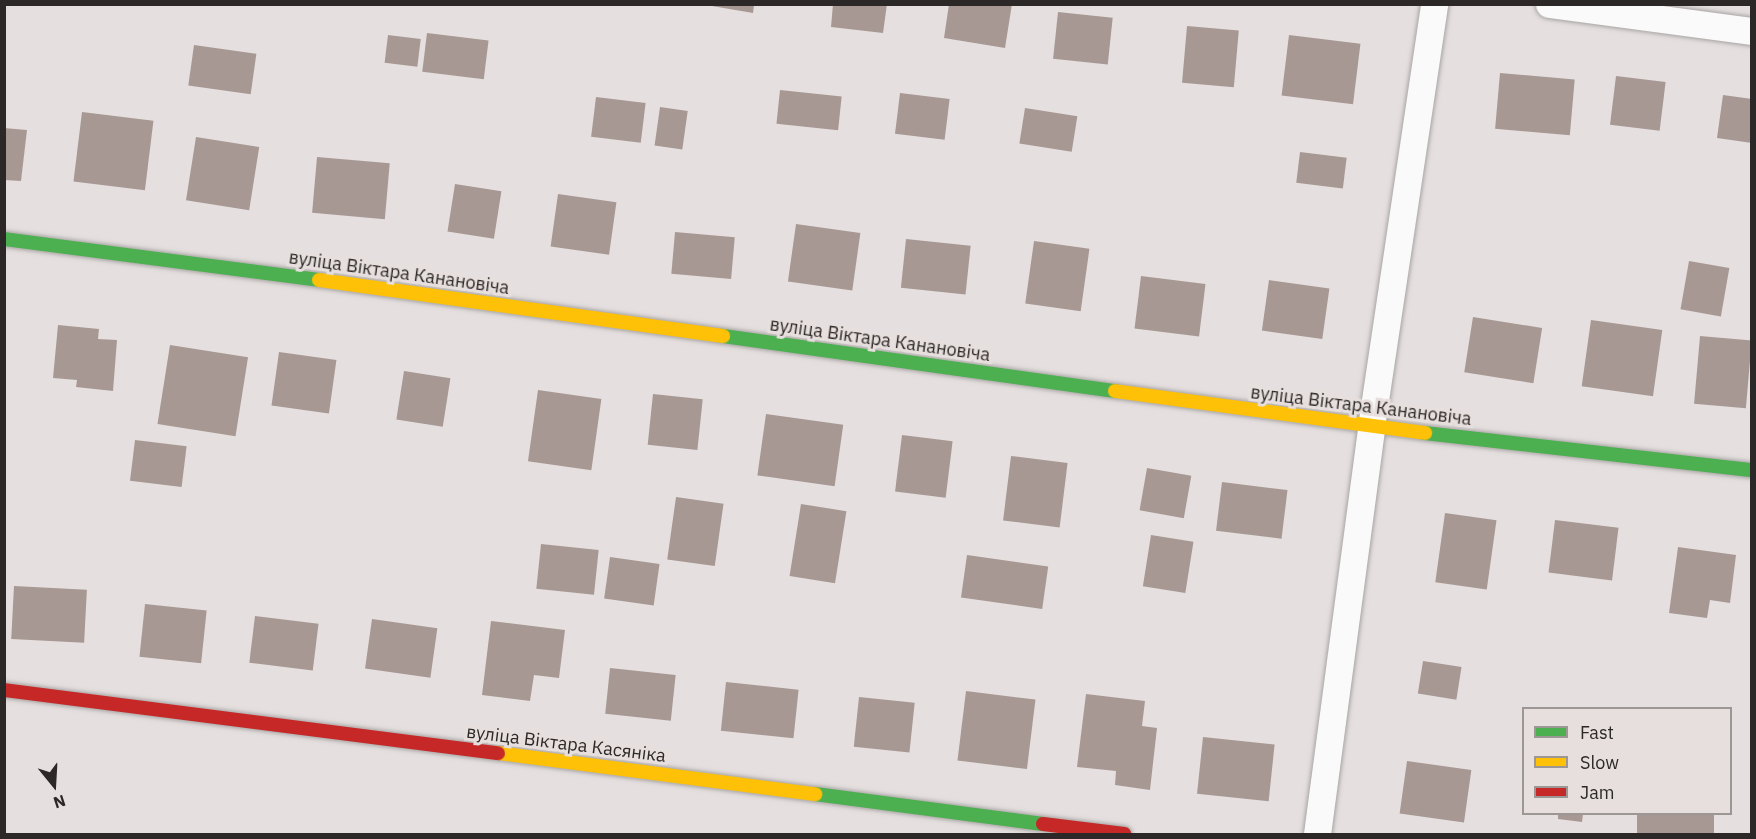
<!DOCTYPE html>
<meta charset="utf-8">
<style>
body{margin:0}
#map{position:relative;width:1756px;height:839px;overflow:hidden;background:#e5e0df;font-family:"IBM Plex Sans",sans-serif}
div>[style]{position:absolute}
.building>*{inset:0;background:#a89894;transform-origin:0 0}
.roads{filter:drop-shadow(0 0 2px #a8a5a4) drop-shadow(0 0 2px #a8a5a4)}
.street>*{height:27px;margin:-13.5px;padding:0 13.5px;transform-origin:13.5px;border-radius:13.5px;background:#fbfafa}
.fast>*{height:14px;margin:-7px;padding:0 7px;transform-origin:7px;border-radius:7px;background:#4caf50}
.slow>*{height:14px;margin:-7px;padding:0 7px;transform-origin:7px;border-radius:7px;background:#ffc107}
.jam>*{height:14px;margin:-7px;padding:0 7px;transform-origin:7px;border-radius:7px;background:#c62828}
span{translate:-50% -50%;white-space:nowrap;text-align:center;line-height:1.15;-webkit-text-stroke:6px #e7dfdd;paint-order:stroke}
.street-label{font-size:18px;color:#2b2827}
.frame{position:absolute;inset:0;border:6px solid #2b2827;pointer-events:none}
.legend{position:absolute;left:1522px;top:707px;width:210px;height:108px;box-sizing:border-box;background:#e7dfdd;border:2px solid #9c9694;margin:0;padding:8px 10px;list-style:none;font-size:18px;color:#2b2827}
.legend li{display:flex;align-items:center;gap:12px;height:30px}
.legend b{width:30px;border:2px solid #9c9694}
.north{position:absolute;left:24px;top:755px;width:60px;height:60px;-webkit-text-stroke:4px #e7dfdd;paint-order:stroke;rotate:162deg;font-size:16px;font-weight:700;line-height:24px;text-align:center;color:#2b2827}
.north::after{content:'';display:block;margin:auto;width:21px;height:27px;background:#2b2827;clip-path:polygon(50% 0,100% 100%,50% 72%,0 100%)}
</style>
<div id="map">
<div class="building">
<div style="clip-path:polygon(833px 4px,887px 4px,883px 33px,831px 27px)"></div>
<div style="clip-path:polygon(949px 4px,1012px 4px,1005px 48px,944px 38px)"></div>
<div style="clip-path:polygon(706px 5px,754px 5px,753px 13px)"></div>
<div style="left:1058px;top:12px;width:55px;height:47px;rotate:6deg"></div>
<div style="left:1187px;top:26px;width:52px;height:57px;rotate:5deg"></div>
<div style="left:427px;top:33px;width:62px;height:39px;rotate:7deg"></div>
<div style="left:388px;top:35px;width:33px;height:28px;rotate:7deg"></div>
<div style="left:1289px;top:35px;width:72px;height:61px;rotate:7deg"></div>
<div style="left:194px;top:45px;width:63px;height:41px;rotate:8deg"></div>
<div style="left:1500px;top:73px;width:75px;height:56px;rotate:5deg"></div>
<div style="left:1616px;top:76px;width:50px;height:49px;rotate:7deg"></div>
<div style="left:780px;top:90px;width:62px;height:34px;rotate:6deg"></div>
<div style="left:900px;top:93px;width:50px;height:41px;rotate:7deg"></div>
<div style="clip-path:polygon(1723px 95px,1752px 99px,1752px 143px,1717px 138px)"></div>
<div style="left:596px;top:97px;width:50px;height:40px;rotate:7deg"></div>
<div style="left:660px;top:107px;width:28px;height:39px;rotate:8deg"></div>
<div style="left:1025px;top:108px;width:53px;height:36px;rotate:9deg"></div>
<div style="left:82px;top:112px;width:72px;height:70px;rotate:7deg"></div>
<div style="clip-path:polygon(4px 128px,27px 130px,21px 181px,4px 180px)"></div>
<div style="left:196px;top:137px;width:64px;height:64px;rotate:9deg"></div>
<div style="left:1300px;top:152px;width:47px;height:31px;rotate:7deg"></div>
<div style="left:317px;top:157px;width:73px;height:56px;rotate:5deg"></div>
<div style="left:455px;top:184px;width:47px;height:48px;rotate:9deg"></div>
<div style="left:558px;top:194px;width:59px;height:53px;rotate:8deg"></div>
<div style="left:796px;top:224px;width:65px;height:58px;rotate:8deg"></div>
<div style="left:675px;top:232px;width:60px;height:42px;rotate:5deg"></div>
<div style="left:906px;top:239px;width:65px;height:49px;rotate:6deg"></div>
<div style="left:1034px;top:241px;width:56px;height:63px;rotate:8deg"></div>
<div style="left:1689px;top:261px;width:41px;height:49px;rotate:10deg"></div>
<div style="left:1141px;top:276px;width:65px;height:53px;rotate:7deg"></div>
<div style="left:1269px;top:280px;width:61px;height:51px;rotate:8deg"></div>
<div style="left:1473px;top:317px;width:70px;height:56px;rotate:9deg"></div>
<div style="left:1591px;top:320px;width:72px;height:67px;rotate:8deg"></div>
<div style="clip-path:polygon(58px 325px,99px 329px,98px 339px,117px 340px,113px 391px,76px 387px,77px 380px,53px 378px)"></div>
<div style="left:1700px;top:336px;width:52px;height:68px;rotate:5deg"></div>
<div style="left:170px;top:345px;width:79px;height:80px;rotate:9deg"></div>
<div style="left:279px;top:352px;width:58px;height:54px;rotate:8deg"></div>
<div style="left:404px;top:371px;width:47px;height:49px;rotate:9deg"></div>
<div style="left:538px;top:390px;width:64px;height:72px;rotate:8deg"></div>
<div style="left:653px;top:394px;width:50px;height:51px;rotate:6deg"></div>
<div style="left:766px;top:414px;width:78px;height:62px;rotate:8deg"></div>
<div style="left:902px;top:435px;width:51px;height:57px;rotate:7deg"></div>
<div style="left:135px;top:440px;width:52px;height:41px;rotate:7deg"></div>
<div style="left:1011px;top:456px;width:57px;height:65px;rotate:7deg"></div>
<div style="left:1147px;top:468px;width:45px;height:43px;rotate:10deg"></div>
<div style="left:1222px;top:482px;width:66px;height:49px;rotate:7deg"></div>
<div style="left:676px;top:497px;width:48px;height:63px;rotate:8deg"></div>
<div style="left:801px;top:504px;width:46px;height:73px;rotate:9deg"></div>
<div style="left:1445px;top:513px;width:52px;height:70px;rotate:8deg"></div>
<div style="left:1555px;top:520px;width:64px;height:53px;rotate:7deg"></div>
<div style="left:1151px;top:535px;width:43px;height:52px;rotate:9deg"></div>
<div style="left:541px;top:544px;width:58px;height:45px;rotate:6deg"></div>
<div style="clip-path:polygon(1678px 547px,1736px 555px,1730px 603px,1710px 600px,1707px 618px,1669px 613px)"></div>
<div style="left:967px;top:555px;width:82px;height:43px;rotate:8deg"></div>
<div style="left:610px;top:557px;width:50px;height:42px;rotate:8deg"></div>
<div style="left:14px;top:586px;width:73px;height:53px;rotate:3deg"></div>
<div style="left:145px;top:604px;width:62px;height:53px;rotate:6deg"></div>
<div style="left:255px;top:616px;width:64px;height:47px;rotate:7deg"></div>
<div style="left:372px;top:619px;width:66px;height:50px;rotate:8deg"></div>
<div style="clip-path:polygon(491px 621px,565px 630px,559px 678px,534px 675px,530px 701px,482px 695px)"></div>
<div style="left:1423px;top:661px;width:39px;height:33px;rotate:9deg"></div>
<div style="left:610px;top:668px;width:66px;height:46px;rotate:6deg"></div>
<div style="left:726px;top:682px;width:73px;height:49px;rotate:6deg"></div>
<div style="left:966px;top:691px;width:70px;height:70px;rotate:7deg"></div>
<div style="clip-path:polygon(1086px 694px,1145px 701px,1142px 726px,1157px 728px,1150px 790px,1115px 785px,1116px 771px,1077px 767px)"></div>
<div style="left:859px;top:697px;width:56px;height:50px;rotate:6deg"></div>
<div style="left:1203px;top:737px;width:72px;height:57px;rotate:6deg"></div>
<div style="left:1407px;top:761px;width:65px;height:53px;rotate:8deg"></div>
<div style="clip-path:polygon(1558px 814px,1583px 814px,1582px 822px,1558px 819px)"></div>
<div style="left:1637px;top:814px;width:77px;height:20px"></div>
</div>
<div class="roads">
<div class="street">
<div style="left:1549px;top:4px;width:205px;rotate:7.6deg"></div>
<div style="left:1317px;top:834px;width:411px;rotate:-82.4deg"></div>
<div style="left:1371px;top:427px;width:428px;rotate:-81.5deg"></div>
</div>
<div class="fast">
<div style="left:4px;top:239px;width:318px;rotate:7.4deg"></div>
<div style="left:723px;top:336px;width:396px;rotate:8deg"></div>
<div style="left:1425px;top:433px;width:329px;rotate:6.5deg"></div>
<div style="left:815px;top:794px;width:230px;rotate:7.5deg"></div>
</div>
<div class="slow">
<div style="left:319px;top:280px;width:408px;rotate:7.9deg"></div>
<div style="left:1115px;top:391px;width:313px;rotate:7.7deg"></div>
<div style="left:498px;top:753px;width:320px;rotate:7.4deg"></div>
</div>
<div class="jam">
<div style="left:4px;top:690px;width:498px;rotate:7.3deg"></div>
<div style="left:1043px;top:824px;width:82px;rotate:7deg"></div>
</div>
</div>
<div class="street-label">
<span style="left:399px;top:273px;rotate:8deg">вуліца Віктара Канановіча</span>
<span style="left:880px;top:340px;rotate:8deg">вуліца Віктара Канановіча</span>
<span style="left:1361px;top:406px;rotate:7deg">вуліца Віктара Канановіча</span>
<span style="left:566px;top:744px;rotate:7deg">вуліца Віктара Касяніка</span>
</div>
<div class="frame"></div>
<ul class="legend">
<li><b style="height:8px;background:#4caf50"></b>Fast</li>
<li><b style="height:8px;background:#ffc107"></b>Slow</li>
<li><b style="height:8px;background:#c62828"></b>Jam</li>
</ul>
<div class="north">N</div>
</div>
